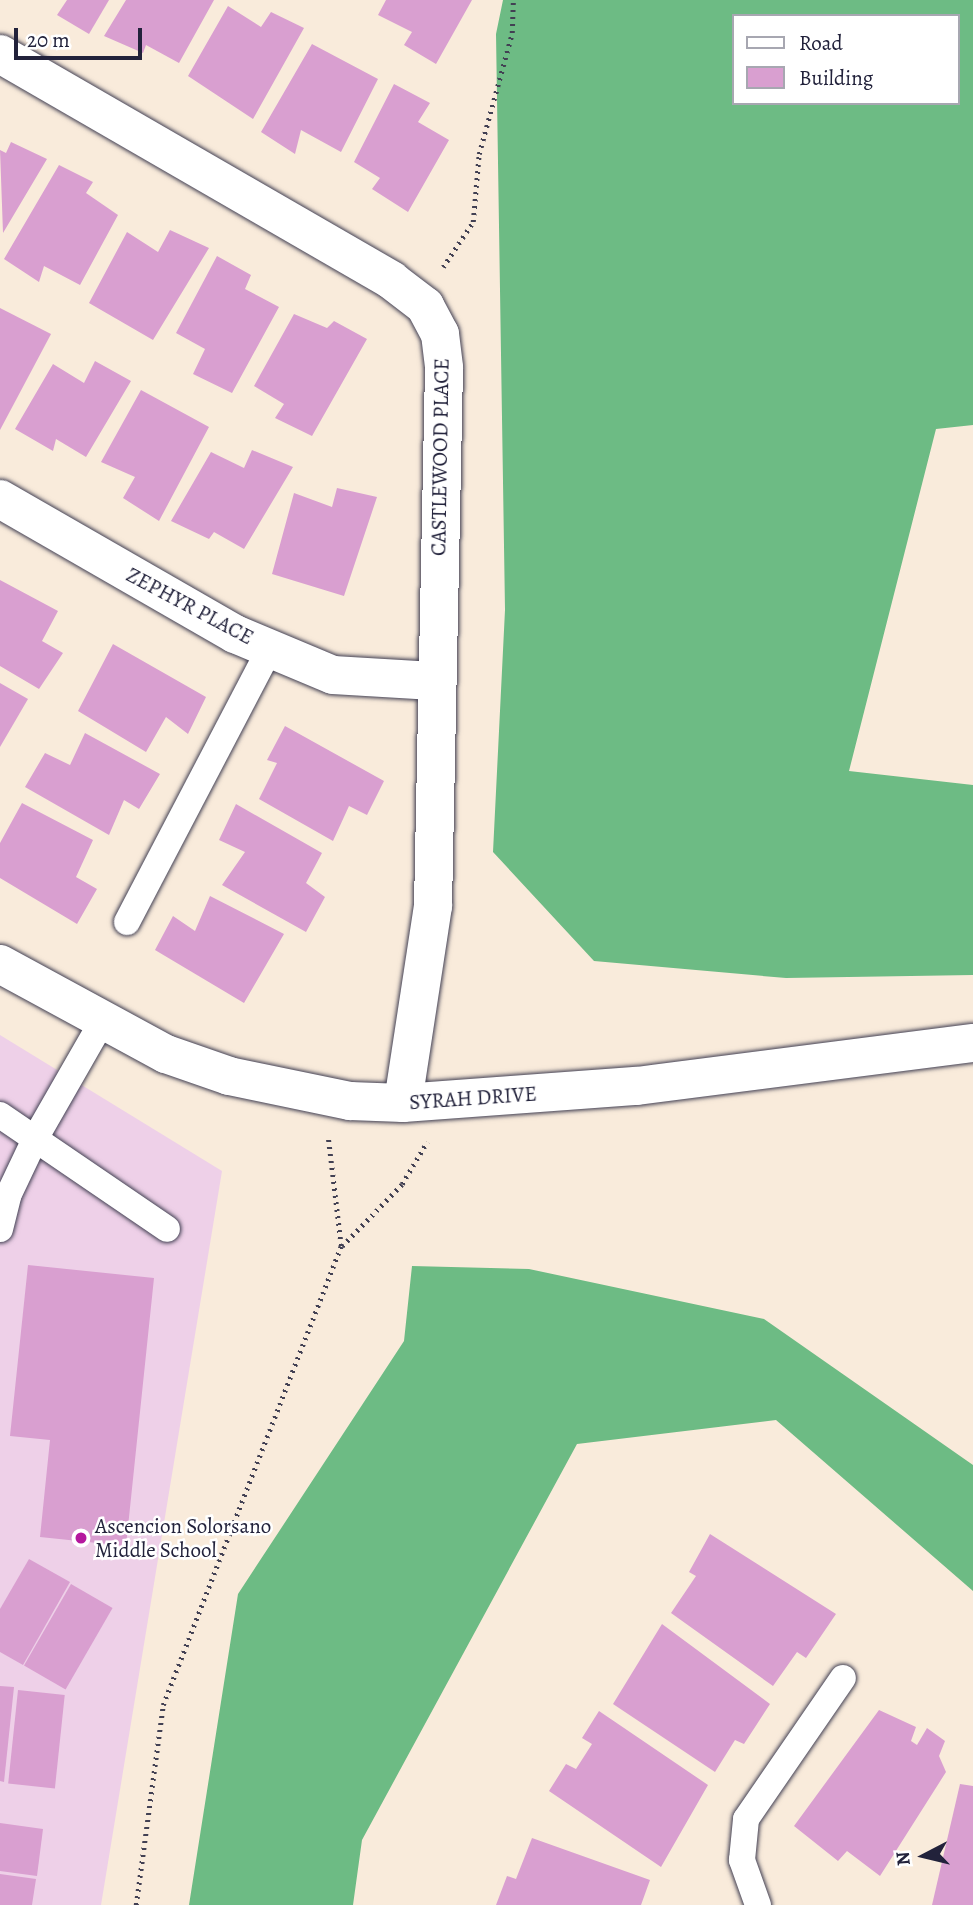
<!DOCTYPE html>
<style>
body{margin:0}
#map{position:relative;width:973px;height:1905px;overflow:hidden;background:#f9ebdb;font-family:Alegreya,serif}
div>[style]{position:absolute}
.built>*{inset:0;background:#eed0e8}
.forest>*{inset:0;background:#6dbb84}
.building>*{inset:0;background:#d99fd0;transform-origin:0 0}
.path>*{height:4.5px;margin-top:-2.25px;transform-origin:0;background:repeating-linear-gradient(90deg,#424053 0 2px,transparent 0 7px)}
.roads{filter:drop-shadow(0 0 2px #424053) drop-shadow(0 0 2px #424053)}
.lane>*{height:26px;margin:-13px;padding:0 13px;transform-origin:13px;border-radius:13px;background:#fff}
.street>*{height:38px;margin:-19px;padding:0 19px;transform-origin:19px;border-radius:19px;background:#fff}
.dots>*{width:19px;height:19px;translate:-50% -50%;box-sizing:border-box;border:4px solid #fff;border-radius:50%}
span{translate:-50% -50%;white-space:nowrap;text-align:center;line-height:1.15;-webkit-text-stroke:5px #fff;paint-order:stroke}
.street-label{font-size:21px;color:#22223b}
.poi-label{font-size:21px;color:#22223b}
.left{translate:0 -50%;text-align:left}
.legend{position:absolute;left:732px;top:14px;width:228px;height:91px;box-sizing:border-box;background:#fff;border:2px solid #a7a7b1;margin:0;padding:9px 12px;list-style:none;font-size:21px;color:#22223b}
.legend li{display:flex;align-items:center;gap:14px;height:35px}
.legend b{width:35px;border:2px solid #a7a7b1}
.north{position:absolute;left:889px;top:1821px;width:70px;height:70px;-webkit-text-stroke:5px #fff;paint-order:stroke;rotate:263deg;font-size:19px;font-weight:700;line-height:28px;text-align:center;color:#22223b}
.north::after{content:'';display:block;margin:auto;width:24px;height:32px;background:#22223b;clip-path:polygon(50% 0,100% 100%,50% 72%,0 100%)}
.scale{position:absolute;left:14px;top:28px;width:128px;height:32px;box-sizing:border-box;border:4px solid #22223b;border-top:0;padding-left:9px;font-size:21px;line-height:24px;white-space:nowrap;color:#22223b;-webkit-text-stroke:5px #fff;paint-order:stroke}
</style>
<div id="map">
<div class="built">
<div style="clip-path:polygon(0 1035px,222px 1171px,101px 1905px,0 1905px)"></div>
</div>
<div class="forest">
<div style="clip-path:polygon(evenodd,503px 0,973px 0,973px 425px,936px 429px,849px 771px,973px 785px,973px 975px,786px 978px,594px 961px,493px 852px,505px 610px,496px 34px,503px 0,733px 16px,957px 16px,957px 103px,733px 103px,733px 16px)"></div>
<div style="clip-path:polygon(412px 1266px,529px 1269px,764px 1319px,973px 1465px,973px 1591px,776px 1420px,577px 1444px,362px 1840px,353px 1905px,189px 1905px,238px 1594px,404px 1341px)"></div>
</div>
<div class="building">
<div style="clip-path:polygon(67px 0,109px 0,89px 34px,57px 15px)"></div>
<div style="clip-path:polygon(126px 0,214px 0,179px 63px,146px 45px,143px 53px,104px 36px)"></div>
<div style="clip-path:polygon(386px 0,472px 0,436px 64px,404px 45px,412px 32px,378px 15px)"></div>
<div style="clip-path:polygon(228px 6px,261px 27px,271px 12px,304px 28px,253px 119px,188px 76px)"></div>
<div style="clip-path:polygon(312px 44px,378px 79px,341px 152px,301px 130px,295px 154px,261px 132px)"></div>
<div style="clip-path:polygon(394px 84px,430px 103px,418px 122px,449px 140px,408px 212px,372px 189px,380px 178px,354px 162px)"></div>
<div style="clip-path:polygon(11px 142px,47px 159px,3px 233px,0 150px,6px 153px)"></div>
<div style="clip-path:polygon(59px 165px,93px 182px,86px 193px,118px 215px,80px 285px,44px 266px,39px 282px,4px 259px)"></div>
<div style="clip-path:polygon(170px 230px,209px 248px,153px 340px,89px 303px,127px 232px,158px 252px)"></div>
<div style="clip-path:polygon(217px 256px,251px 275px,245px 289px,279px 307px,232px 393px,193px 374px,205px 349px,176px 333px)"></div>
<div style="clip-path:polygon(0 308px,51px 334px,0 430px)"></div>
<div style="clip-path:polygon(294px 314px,327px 328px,334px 321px,367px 339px,312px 436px,275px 418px,284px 404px,254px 386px)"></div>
<div style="clip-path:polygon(95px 361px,131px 381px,86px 457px,56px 439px,53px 451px,15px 429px,53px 364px,84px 383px)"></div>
<div style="clip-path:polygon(141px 390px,209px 427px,159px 521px,123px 498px,135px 477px,101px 462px)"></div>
<div style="clip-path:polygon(252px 450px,293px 467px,244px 549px,214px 532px,209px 539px,171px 521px,211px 452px,244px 468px)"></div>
<div style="clip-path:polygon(337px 488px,377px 497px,344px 596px,272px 574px,294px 493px,332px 507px)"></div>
<div style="clip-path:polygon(0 580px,58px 611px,42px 641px,63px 653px,39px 689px,0 666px)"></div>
<div style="clip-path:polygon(113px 644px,206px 697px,188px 734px,166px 717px,146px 752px,78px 711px)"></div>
<div style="clip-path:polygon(0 683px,28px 699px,0 747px)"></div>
<div style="clip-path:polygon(285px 726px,384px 781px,367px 815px,349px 806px,333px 841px,259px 799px,277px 763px,267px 760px)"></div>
<div style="clip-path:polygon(85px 733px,160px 774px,139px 809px,124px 800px,109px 835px,25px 787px,45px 753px,70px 765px)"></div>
<div style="clip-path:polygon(22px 803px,93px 840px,76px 877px,97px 889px,77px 924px,0 878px,0 843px)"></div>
<div style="clip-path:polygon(236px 804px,322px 853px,306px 883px,325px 897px,306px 932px,222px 885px,245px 852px,219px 840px)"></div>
<div style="clip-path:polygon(210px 896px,284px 934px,244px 1003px,155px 950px,173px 916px,195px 931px)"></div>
<div style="clip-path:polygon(28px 1265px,154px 1278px,126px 1546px,40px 1537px,50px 1440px,10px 1436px)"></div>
<div style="clip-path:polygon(710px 1534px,836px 1614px,806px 1658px,797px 1652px,773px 1686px,671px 1613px,696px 1576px,689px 1572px)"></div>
<div style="clip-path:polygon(29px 1559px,70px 1582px,23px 1665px,0 1652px,0 1609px)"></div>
<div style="left:71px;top:1584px;width:48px;height:94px;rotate:30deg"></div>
<div style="clip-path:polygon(662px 1624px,770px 1704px,744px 1744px,735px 1740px,715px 1772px,613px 1704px)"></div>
<div style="clip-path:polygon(0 1686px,14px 1687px,4px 1782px,0 1781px)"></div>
<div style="left:18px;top:1690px;width:47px;height:94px;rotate:6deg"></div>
<div style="clip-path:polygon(879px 1710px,916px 1727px,911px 1741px,917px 1745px,927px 1728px,945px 1741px,939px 1756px,946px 1772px,880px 1876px,847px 1851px,838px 1861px,794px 1826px)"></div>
<div style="clip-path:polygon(599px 1711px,708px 1785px,661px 1867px,549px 1791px,566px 1764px,576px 1769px,592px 1744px,582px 1738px)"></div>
<div style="clip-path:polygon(960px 1784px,973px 1786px,973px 1905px,932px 1905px)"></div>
<div style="clip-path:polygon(0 1823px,43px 1829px,37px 1876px,0 1871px)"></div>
<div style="clip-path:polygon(532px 1838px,650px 1880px,641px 1905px,496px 1905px,507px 1876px,516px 1879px)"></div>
<div style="clip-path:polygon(0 1874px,36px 1879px,32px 1905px,0 1905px)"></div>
</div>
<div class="path">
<div style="left:443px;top:267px;width:54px;rotate:-56.3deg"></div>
<div style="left:473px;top:222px;width:68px;rotate:-85deg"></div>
<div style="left:479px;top:154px;width:125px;rotate:-74.7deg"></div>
<div style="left:512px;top:33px;width:33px;rotate:-88deg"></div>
<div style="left:342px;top:1246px;width:86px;rotate:-45.9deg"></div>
<div style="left:402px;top:1184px;width:49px;rotate:-59.2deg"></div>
<div style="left:136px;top:1905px;width:202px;rotate:-82.3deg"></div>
<div style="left:163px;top:1705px;width:492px;rotate:-68.8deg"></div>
<div style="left:341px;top:1246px;width:110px;rotate:-96.8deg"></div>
</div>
<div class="roads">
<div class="lane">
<div style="left:127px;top:922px;width:309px;rotate:-62.4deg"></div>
<div style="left:0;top:1115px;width:202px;rotate:34.3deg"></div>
<div style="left:0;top:1229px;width:34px;rotate:-76deg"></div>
<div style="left:8px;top:1196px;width:65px;rotate:-64.6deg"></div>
<div style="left:36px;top:1137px;width:135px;rotate:-60.2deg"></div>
<div style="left:758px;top:1905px;width:48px;rotate:-109.6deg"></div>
<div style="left:742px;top:1860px;width:41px;rotate:-84.4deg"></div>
<div style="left:746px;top:1819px;width:171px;rotate:-55.5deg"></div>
</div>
<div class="street">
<div style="left:0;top:54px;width:452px;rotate:30deg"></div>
<div style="left:391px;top:280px;width:43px;rotate:37.4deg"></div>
<div style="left:425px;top:306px;width:32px;rotate:62deg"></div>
<div style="left:440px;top:334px;width:34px;rotate:83deg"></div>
<div style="left:444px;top:368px;width:538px;rotate:91.17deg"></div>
<div style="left:433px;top:906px;width:199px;rotate:98.7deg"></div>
<div style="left:0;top:499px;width:271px;rotate:29.9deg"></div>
<div style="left:235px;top:634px;width:106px;rotate:22.7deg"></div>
<div style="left:333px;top:675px;width:101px;rotate:3.4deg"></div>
<div style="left:0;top:964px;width:189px;rotate:28.5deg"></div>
<div style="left:166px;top:1054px;width:67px;rotate:19.2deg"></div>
<div style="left:229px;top:1076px;width:124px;rotate:11.7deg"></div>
<div style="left:350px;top:1101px;width:53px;rotate:2.2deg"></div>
<div style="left:403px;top:1103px;width:235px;rotate:-4.2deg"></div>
<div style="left:637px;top:1086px;width:339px;rotate:-7.3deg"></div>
</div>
</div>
<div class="dots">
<div style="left:81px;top:1538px;background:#b5179e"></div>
</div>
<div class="street-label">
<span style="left:440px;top:457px;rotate:-89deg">CASTLEWOOD PLACE</span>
<span style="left:190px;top:606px;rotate:28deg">ZEPHYR PLACE</span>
<span style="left:473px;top:1098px;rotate:-4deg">SYRAH DRIVE</span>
</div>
<div class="poi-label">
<span class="left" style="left:95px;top:1538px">Ascencion Solorsano<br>Middle School</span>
</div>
<ul class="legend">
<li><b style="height:9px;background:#fff"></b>Road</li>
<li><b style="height:19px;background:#d99fd0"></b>Building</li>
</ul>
<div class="north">N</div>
<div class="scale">20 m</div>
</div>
